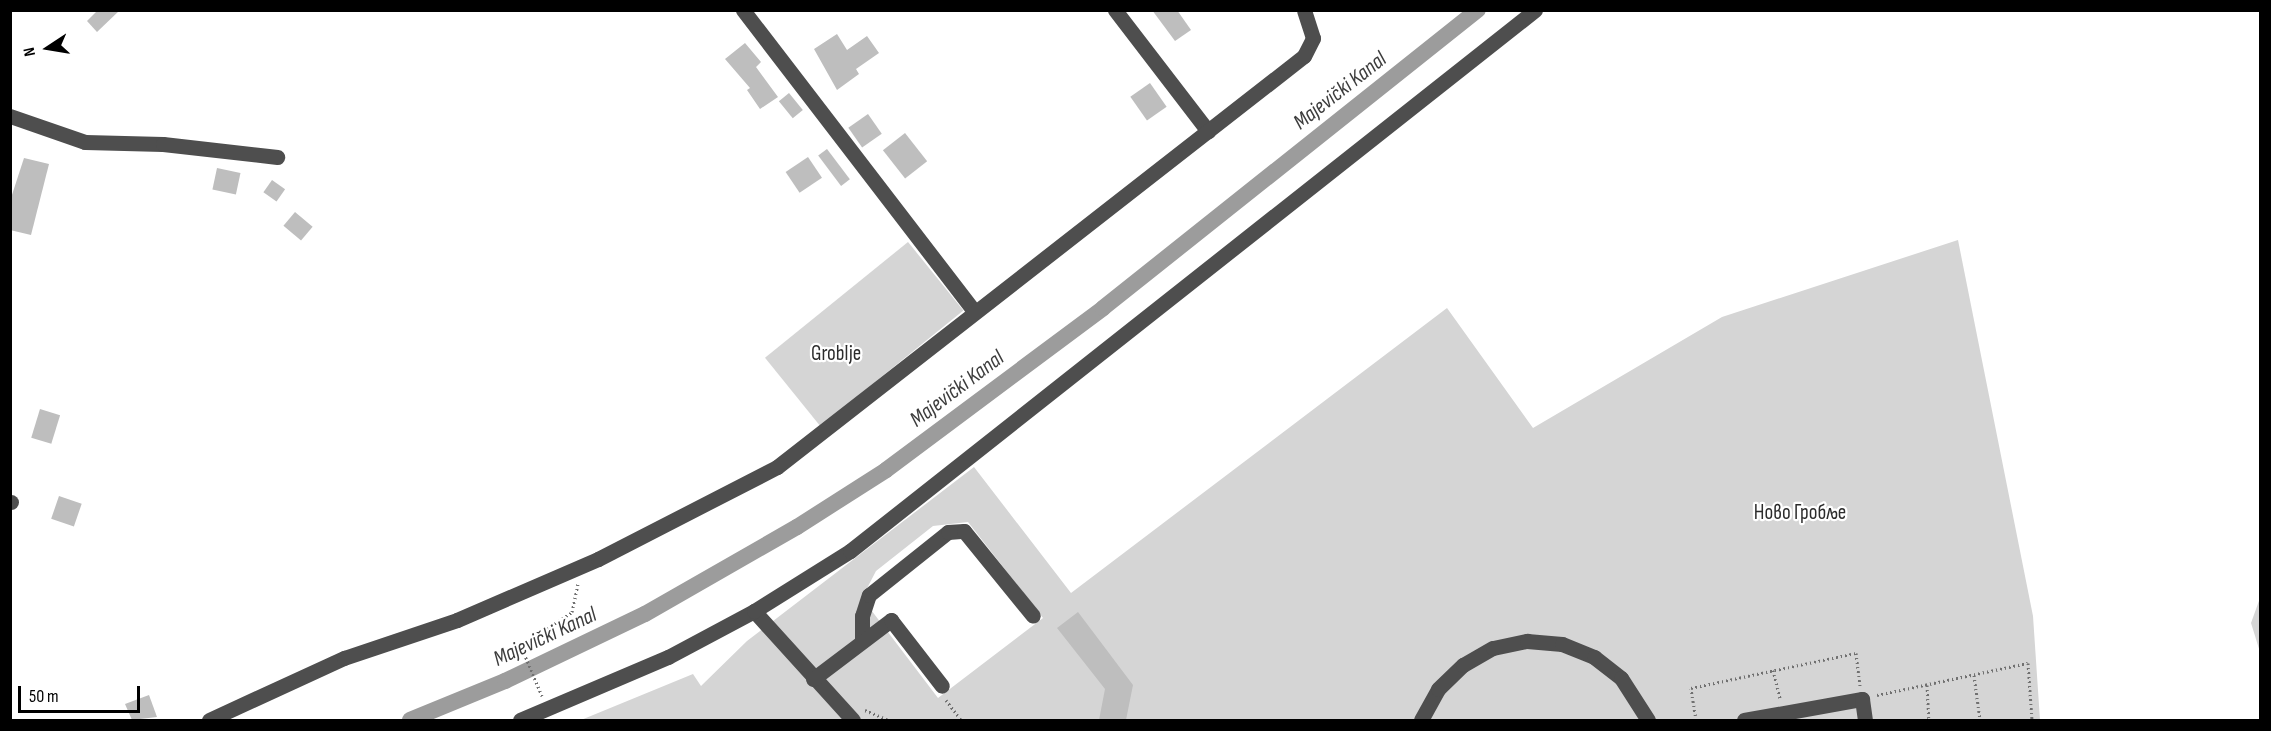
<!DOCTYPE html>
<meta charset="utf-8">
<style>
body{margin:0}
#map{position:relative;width:2271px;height:731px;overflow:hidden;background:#fff;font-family:"Sofia Sans Condensed",sans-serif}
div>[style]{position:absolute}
.green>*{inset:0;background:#d5d5d5;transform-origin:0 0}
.canal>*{height:16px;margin:-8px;padding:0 8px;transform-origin:8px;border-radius:8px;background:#9c9c9c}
.building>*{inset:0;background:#bebebe;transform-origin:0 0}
.path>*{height:3px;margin-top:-1.5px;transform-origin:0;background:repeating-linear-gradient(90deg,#707070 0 1.5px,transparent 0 4.5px)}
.minor>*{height:15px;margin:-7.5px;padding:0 7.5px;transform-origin:7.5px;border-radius:7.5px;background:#4e4e4e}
span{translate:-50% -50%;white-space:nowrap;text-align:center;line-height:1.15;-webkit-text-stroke:4.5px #fff;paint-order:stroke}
.park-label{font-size:21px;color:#2c2c2c}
.water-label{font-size:22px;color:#3d3d3d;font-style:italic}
.frame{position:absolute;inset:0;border:12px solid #000;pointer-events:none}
.north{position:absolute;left:18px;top:18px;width:60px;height:60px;-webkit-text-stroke:4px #fff;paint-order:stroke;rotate:258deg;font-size:16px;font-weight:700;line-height:24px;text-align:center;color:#000}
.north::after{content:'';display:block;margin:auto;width:21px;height:27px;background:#000;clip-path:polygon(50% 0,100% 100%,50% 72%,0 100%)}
.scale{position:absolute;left:18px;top:686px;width:122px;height:27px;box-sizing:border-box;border:3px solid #000;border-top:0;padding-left:8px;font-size:18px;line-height:21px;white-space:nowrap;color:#000;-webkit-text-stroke:4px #fff;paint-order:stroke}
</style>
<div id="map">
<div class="green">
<div style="clip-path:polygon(evenodd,1958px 240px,2033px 616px,2040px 720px,581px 720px,693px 674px,701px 686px,747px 641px,974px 467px,1071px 593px,1447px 308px,1533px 428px,1722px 317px,1958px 240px,968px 522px,1043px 618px,938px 698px,862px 598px,876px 571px,933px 526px,968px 522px)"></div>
<div style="left:908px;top:242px;width:88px;height:184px;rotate:51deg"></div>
<div style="clip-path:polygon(2260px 598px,2260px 652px,2251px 623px)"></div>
</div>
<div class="canal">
<div style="left:410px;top:720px;width:103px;rotate:-22.3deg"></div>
<div style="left:505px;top:681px;width:155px;rotate:-25.6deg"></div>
<div style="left:645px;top:614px;width:175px;rotate:-29.8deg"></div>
<div style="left:797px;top:527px;width:106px;rotate:-32.6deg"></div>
<div style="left:886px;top:470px;width:271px;rotate:-36.7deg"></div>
<div style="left:1103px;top:308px;width:479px;rotate:-38.5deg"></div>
</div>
<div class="building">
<div style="clip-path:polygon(98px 10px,120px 10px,97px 32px,87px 21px)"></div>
<div style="clip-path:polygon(1152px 10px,1177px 10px,1191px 30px,1175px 41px)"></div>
<div style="clip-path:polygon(837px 34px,847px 50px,867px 36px,879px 53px,856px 69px,859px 74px,837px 90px,814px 49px)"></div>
<div style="clip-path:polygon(745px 43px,761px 62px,756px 67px,778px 97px,760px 109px,747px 90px,750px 88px,725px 59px)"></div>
<div style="left:1150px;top:83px;width:29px;height:24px;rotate:55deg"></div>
<div style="left:789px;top:93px;width:22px;height:13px;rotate:51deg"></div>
<div style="left:868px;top:114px;width:24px;height:24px;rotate:55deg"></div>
<div style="left:905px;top:133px;width:36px;height:28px;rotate:52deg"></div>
<div style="left:827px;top:149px;width:38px;height:11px;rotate:53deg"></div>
<div style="left:808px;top:157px;width:25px;height:27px;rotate:56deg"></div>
<div style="clip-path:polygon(24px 158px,49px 164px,31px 235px,10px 230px,10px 201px)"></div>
<div style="left:217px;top:168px;width:24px;height:22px;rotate:12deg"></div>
<div style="left:272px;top:180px;width:16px;height:15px;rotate:35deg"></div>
<div style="left:295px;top:212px;width:23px;height:18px;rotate:40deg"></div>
<div style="left:40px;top:409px;width:21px;height:30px;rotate:17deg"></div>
<div style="left:59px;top:496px;width:24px;height:24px;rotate:19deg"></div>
<div style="clip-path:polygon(1078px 612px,1133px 685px,1126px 720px,1099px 720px,1105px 689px,1057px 628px)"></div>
<div style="clip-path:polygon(149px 695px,157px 717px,132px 720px,125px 704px)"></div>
</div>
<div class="path">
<div style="left:1773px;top:670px;width:29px;rotate:76deg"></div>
<div style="left:1974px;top:675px;width:45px;rotate:82.4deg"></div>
<div style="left:1927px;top:685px;width:35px;rotate:87deg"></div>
<div style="left:1877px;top:695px;width:154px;rotate:-12deg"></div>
<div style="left:2028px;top:663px;width:57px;rotate:86deg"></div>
<div style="left:542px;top:696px;width:54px;rotate:-112.8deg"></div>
<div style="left:521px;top:646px;width:61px;rotate:-33.7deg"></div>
<div style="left:572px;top:612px;width:29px;rotate:-78deg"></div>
<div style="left:946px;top:700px;width:25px;rotate:53deg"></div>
<div style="left:865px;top:710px;width:25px;rotate:23deg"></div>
<div style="left:1696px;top:720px;width:32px;rotate:-99deg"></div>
<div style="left:1691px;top:688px;width:169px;rotate:-12deg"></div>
<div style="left:1856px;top:653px;width:33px;rotate:83deg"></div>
</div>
<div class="minor">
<div style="left:743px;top:10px;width:378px;rotate:52.5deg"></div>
<div style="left:1115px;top:10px;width:153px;rotate:52.5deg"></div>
<div style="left:10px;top:116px;width:79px;rotate:19.1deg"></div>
<div style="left:85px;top:142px;width:78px;rotate:1.5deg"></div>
<div style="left:163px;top:144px;width:115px;rotate:6.5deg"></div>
<div style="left:10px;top:502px;width:1px"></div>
<div style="left:754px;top:611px;width:147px;rotate:47.8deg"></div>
<div style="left:862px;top:641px;width:25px;rotate:-90deg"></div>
<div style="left:862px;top:616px;width:22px;rotate:-72deg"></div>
<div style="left:869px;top:595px;width:101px;rotate:-38.6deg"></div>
<div style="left:948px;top:532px;width:16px;rotate:-4deg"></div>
<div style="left:964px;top:531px;width:109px;rotate:50.9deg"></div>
<div style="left:813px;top:679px;width:98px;rotate:-37.1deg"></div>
<div style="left:891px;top:620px;width:83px;rotate:52.3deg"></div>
<div style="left:209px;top:720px;width:149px;rotate:-24.7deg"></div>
<div style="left:344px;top:658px;width:119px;rotate:-18.6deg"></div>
<div style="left:457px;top:620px;width:154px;rotate:-23.4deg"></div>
<div style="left:598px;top:559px;width:201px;rotate:-27.2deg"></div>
<div style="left:777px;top:467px;width:668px;rotate:-37.95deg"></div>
<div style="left:1304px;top:56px;width:20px;rotate:-63deg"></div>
<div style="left:1313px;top:38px;width:29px;rotate:-108deg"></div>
<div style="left:520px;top:720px;width:161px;rotate:-23.1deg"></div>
<div style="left:668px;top:657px;width:98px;rotate:-28.1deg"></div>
<div style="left:754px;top:611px;width:113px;rotate:-32deg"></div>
<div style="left:850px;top:551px;width:873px;rotate:-38.3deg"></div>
<div style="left:1421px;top:720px;width:35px;rotate:-61deg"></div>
<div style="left:1438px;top:689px;width:35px;rotate:-44deg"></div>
<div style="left:1463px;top:665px;width:34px;rotate:-30deg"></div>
<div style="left:1493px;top:648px;width:35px;rotate:-12deg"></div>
<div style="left:1527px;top:641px;width:35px;rotate:5deg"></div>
<div style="left:1562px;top:644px;width:35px;rotate:22deg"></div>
<div style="left:1594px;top:657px;width:34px;rotate:38deg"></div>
<div style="left:1621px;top:678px;width:50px;rotate:57.3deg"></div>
<div style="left:1744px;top:720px;width:120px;rotate:-10.1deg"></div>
<div style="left:1862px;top:699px;width:21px;rotate:82deg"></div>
</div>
<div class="park-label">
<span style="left:836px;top:354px">Groblje</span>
<span style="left:1800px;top:513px">Ново Гробље</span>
</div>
<div class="water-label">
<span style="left:1340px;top:91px;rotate:-38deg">Majevički Kanal</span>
<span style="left:957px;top:389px;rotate:-37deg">Majevički Kanal</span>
<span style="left:545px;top:637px;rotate:-25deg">Majevički Kanal</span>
</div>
<div class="frame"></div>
<div class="north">N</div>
<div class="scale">50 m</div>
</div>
